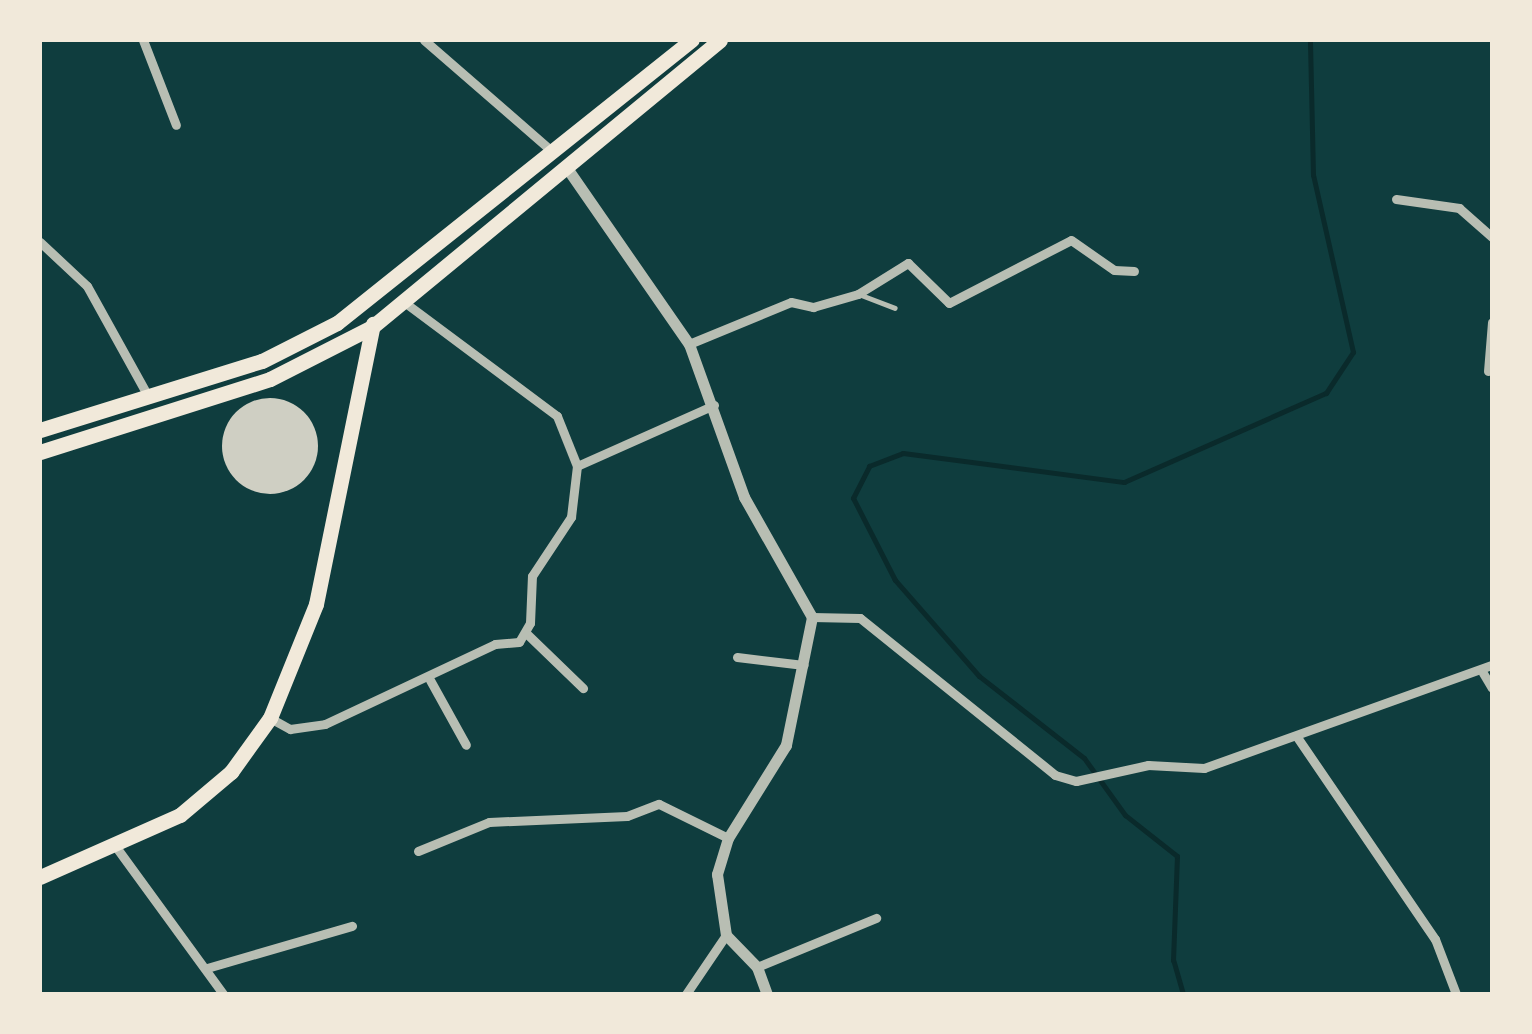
<!DOCTYPE html>
<style>
body{margin:0}
#map{position:relative;width:1532px;height:1034px;overflow:hidden;background:#0f3d3e;font-family:Signika,sans-serif}
div>[style]{position:absolute}
.stream>*{height:5px;margin:-2.5px;padding:0 2.5px;transform-origin:2.5px;border-radius:2.5px;background:#0a2a2b}
.building>*{inset:0;background:#cfcfc3}
.round{border-radius:50%}
.service>*{height:5px;margin:-2.5px;padding:0 2.5px;transform-origin:2.5px;border-radius:2.5px;background:#b8beb3}
.minor>*{height:9px;margin:-4.5px;padding:0 4.5px;transform-origin:4.5px;border-radius:4.5px;background:#b8beb3}
.tertiary>*{height:11px;margin:-5.5px;padding:0 5.5px;transform-origin:5.5px;border-radius:5.5px;background:#b8beb3}
.primary>*{height:15px;margin:-7.5px;padding:0 7.5px;transform-origin:7.5px;border-radius:7.5px;background:#f1e9da}
span{translate:-50% -50%;white-space:nowrap;text-align:center;line-height:1.15;-webkit-text-stroke:8px #f1e9da;paint-order:stroke}
.frame{position:absolute;inset:0;border:42px solid #f1e9da;pointer-events:none}
</style>
<div id="map">
<div class="stream">
<div style="left:1183px;top:994px;width:35px;rotate:-106deg"></div>
<div style="left:1173px;top:960px;width:104px;rotate:-87.8deg"></div>
<div style="left:1177px;top:856px;width:66px;rotate:-141.7deg"></div>
<div style="left:1125px;top:815px;width:70px;rotate:-125.7deg"></div>
<div style="left:1084px;top:758px;width:133px;rotate:-142deg"></div>
<div style="left:979px;top:676px;width:128px;rotate:-131.2deg"></div>
<div style="left:895px;top:580px;width:92px;rotate:-117.1deg"></div>
<div style="left:853px;top:498px;width:36px;rotate:-63deg"></div>
<div style="left:869px;top:466px;width:36px;rotate:-21deg"></div>
<div style="left:903px;top:453px;width:223px;rotate:7.5deg"></div>
<div style="left:1124px;top:482px;width:221px;rotate:-23.8deg"></div>
<div style="left:1326px;top:393px;width:49px;rotate:-56.6deg"></div>
<div style="left:1353px;top:352px;width:181px;rotate:-102.7deg"></div>
<div style="left:1313px;top:175px;width:135px;rotate:-91.3deg"></div>
</div>
<div class="building">
<div class="round" style="left:222px;top:398px;width:96px;height:96px"></div>
</div>
<div class="service">
<div style="left:861px;top:295px;width:36px;rotate:21deg"></div>
</div>
<div class="minor">
<div style="left:143px;top:40px;width:91px;rotate:68.8deg"></div>
<div style="left:424px;top:40px;width:172px;rotate:41deg"></div>
<div style="left:1396px;top:199px;width:64px;rotate:8.1deg"></div>
<div style="left:1459px;top:208px;width:44px;rotate:41.3deg"></div>
<div style="left:40px;top:242px;width:64px;rotate:43.1deg"></div>
<div style="left:87px;top:286px;width:128px;rotate:61deg"></div>
<div style="left:689px;top:344px;width:110px;rotate:-22.4deg"></div>
<div style="left:791px;top:302px;width:23px;rotate:13deg"></div>
<div style="left:813px;top:307px;width:47px;rotate:-16.1deg"></div>
<div style="left:858px;top:294px;width:59px;rotate:-31.8deg"></div>
<div style="left:908px;top:263px;width:57px;rotate:44.3deg"></div>
<div style="left:949px;top:303px;width:137px;rotate:-27.3deg"></div>
<div style="left:1071px;top:240px;width:52px;rotate:34.9deg"></div>
<div style="left:1114px;top:270px;width:20px;rotate:3deg"></div>
<div style="left:1488px;top:371px;width:49px;rotate:-85.3deg"></div>
<div style="left:577px;top:466px;width:150px;rotate:-24deg"></div>
<div style="left:812px;top:617px;width:48px;rotate:1.2deg"></div>
<div style="left:860px;top:618px;width:250px;rotate:38.8deg"></div>
<div style="left:1055px;top:775px;width:22px;rotate:16deg"></div>
<div style="left:1076px;top:781px;width:74px;rotate:-12.5deg"></div>
<div style="left:1148px;top:765px;width:56px;rotate:3.1deg"></div>
<div style="left:1204px;top:768px;width:306px;rotate:-19.7deg"></div>
<div style="left:527px;top:634px;width:78px;rotate:44deg"></div>
<div style="left:737px;top:657px;width:67px;rotate:6.8deg"></div>
<div style="left:1483px;top:673px;width:17px;rotate:59deg"></div>
<div style="left:430px;top:680px;width:74px;rotate:61deg"></div>
<div style="left:270px;top:718px;width:23px;rotate:29deg"></div>
<div style="left:290px;top:729px;width:35px;rotate:-8deg"></div>
<div style="left:325px;top:724px;width:188px;rotate:-25.2deg"></div>
<div style="left:495px;top:644px;width:24px;rotate:-5deg"></div>
<div style="left:519px;top:642px;width:22px;rotate:-60deg"></div>
<div style="left:530px;top:623px;width:47px;rotate:-87.6deg"></div>
<div style="left:532px;top:576px;width:71px;rotate:-56.5deg"></div>
<div style="left:571px;top:517px;width:51px;rotate:-83.3deg"></div>
<div style="left:577px;top:466px;width:54px;rotate:-111.8deg"></div>
<div style="left:557px;top:416px;width:187px;rotate:-143.3deg"></div>
<div style="left:1297px;top:737px;width:245px;rotate:55.7deg"></div>
<div style="left:1435px;top:939px;width:59px;rotate:69.1deg"></div>
<div style="left:116px;top:847px;width:182px;rotate:53.9deg"></div>
<div style="left:418px;top:851px;width:77px;rotate:-22.2deg"></div>
<div style="left:489px;top:822px;width:138px;rotate:-2.5deg"></div>
<div style="left:627px;top:816px;width:34px;rotate:-21deg"></div>
<div style="left:659px;top:804px;width:77px;rotate:26.2deg"></div>
<div style="left:757px;top:967px;width:129px;rotate:-22.4deg"></div>
<div style="left:207px;top:968px;width:151px;rotate:-16.2deg"></div>
<div style="left:686px;top:994px;width:71px;rotate:-55.9deg"></div>
</div>
<div class="tertiary">
<div style="left:569px;top:171px;width:211px;rotate:55.3deg"></div>
<div style="left:689px;top:344px;width:163px;rotate:70.2deg"></div>
<div style="left:744px;top:497px;width:138px;rotate:60.5deg"></div>
<div style="left:812px;top:617px;width:131px;rotate:101.5deg"></div>
<div style="left:786px;top:745px;width:110px;rotate:121.9deg"></div>
<div style="left:728px;top:838px;width:38px;rotate:107deg"></div>
<div style="left:717px;top:874px;width:62px;rotate:81.6deg"></div>
<div style="left:726px;top:935px;width:45px;rotate:45.9deg"></div>
<div style="left:757px;top:967px;width:29px;rotate:70deg"></div>
</div>
<div class="primary">
<div style="left:40px;top:430px;width:232px;rotate:-17.3deg"></div>
<div style="left:262px;top:361px;width:84px;rotate:-26.9deg"></div>
<div style="left:337px;top:323px;width:454px;rotate:-38.6deg"></div>
<div style="left:40px;top:452px;width:241px;rotate:-17.6deg"></div>
<div style="left:270px;top:379px;width:114px;rotate:-27deg"></div>
<div style="left:372px;top:327px;width:451px;rotate:-39.5deg"></div>
<div style="left:40px;top:877px;width:153px;rotate:-23.9deg"></div>
<div style="left:180px;top:815px;width:67px;rotate:-40.1deg"></div>
<div style="left:231px;top:772px;width:67px;rotate:-54.2deg"></div>
<div style="left:270px;top:718px;width:123px;rotate:-68deg"></div>
<div style="left:316px;top:604px;width:286px;rotate:-78.5deg"></div>
</div>
<div class="frame"></div>
</div>
